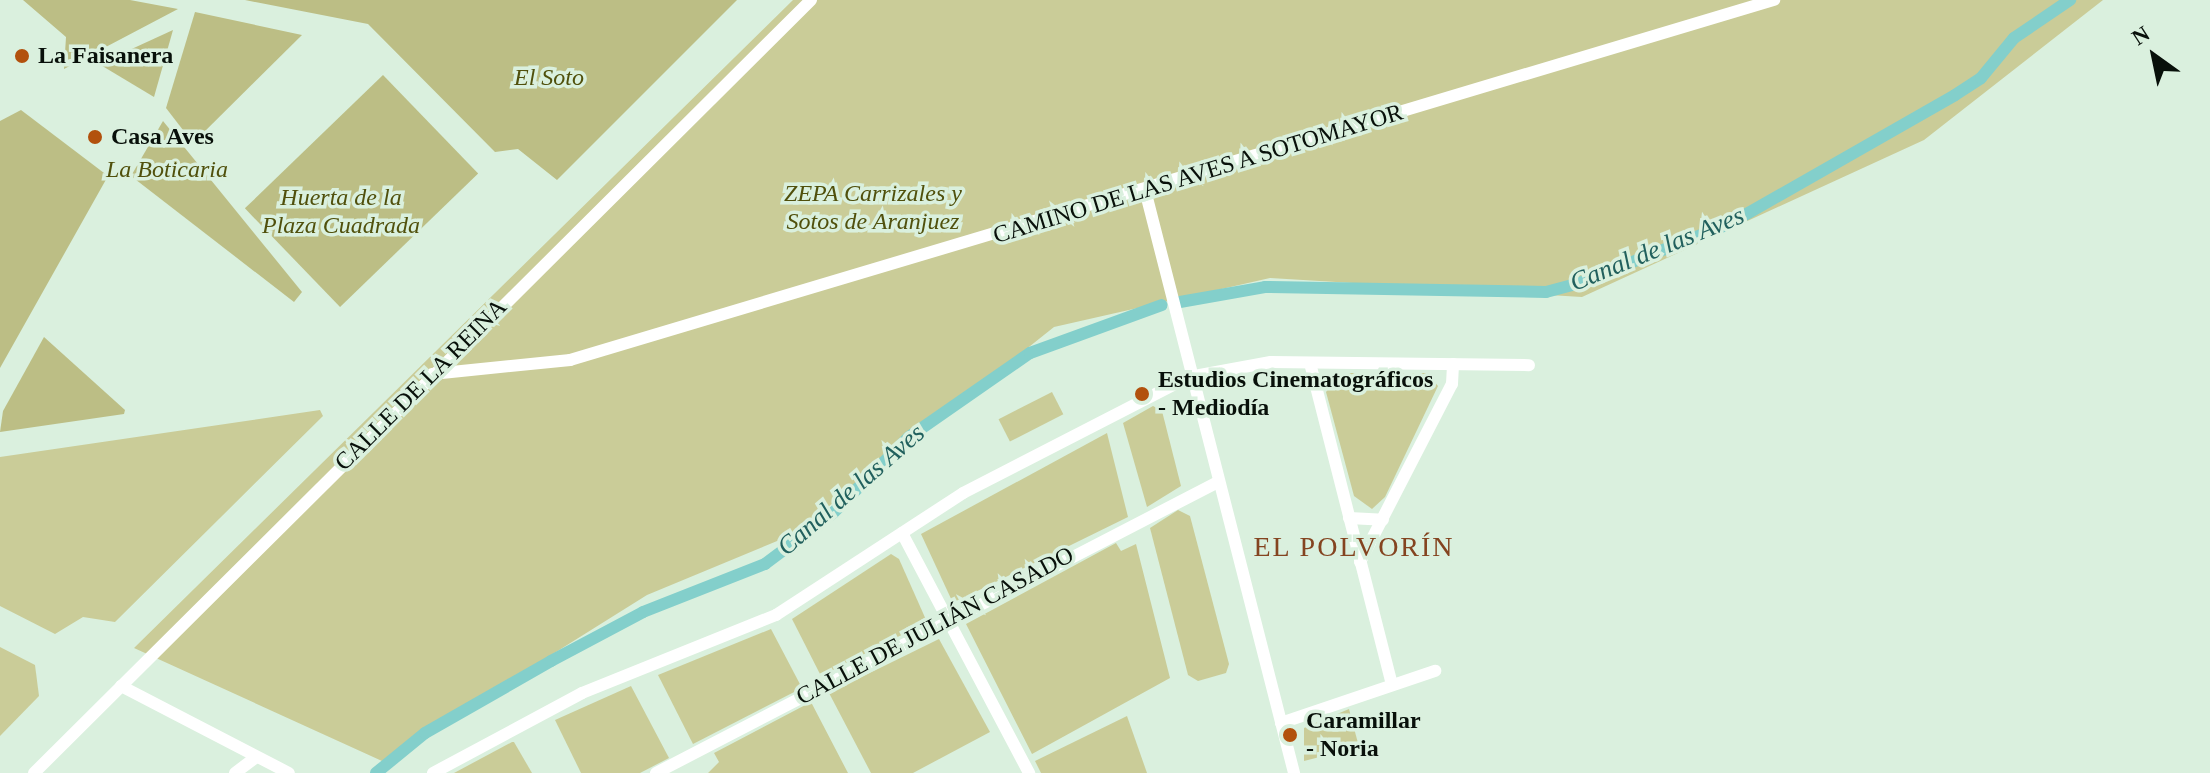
<!DOCTYPE html>
<meta charset="utf-8">
<style>
body{margin:0}
#map{position:relative;width:2210px;height:773px;overflow:hidden;background:#daf0de;font-family:"Times New Roman",serif}
div>[style]{position:absolute}
.green>*{inset:0;background:#cacc98;transform-origin:0 0}
.forest>*{inset:0;background:#bcbe85;transform-origin:0 0}
.canal>*{height:12px;margin:-6px;padding:0 6px;transform-origin:6px;border-radius:6px;background:#83cfcb}
.minor>*{height:12px;margin:-6px;padding:0 6px;transform-origin:6px;border-radius:6px;background:#fff}
.dots>*{width:22px;height:22px;translate:-50% -50%;box-sizing:border-box;border:4px solid #daf0de;border-radius:50%}
span{translate:-50% -50%;white-space:nowrap;text-align:center;line-height:1.15;-webkit-text-stroke:7px #daf0de;paint-order:stroke}
.poi-label{font-size:24px;color:#08100a;font-weight:700}
.left{translate:0 -50%;text-align:left}
.park-label{font-size:24px;color:#50500c;font-style:italic}
.street-label{font-size:24px;color:#08100a}
.water-label{font-size:26px;color:#21605d;font-style:italic}
.quarter-label{font-size:28px;color:#844420;letter-spacing:2px}
.north{position:absolute;left:2114px;top:16px;width:80px;height:80px;-webkit-text-stroke:6px #daf0de;paint-order:stroke;rotate:327deg;font-size:22px;font-weight:700;line-height:32px;text-align:center;color:#08100a}
.north::after{content:'';display:block;margin:auto;width:28px;height:36px;background:#08100a;clip-path:polygon(50% 0,100% 100%,50% 72%,0 100%)}
</style>
<div id="map">
<div class="green">
<div style="clip-path:polygon(793px 0,2103px 0,1924px 140px,1582px 297px,1270px 278px,1054px 327px,794px 534px,647px 595px,382px 761px,134px 648px)"></div>
<div style="clip-path:polygon(1341px 373px,1427px 373px,1438px 386px,1385px 497px,1372px 509px,1354px 496px,1326px 392px)"></div>
<div style="left:1052px;top:392px;width:25px;height:60px;rotate:63deg"></div>
<div style="clip-path:polygon(1153px 406px,1162px 411px,1181px 486px,1147px 507px,1123px 423px)"></div>
<div style="clip-path:polygon(320px 410px,323px 416px,115px 622px,83px 617px,55px 634px,0 606px,0 457px)"></div>
<div style="clip-path:polygon(1107px 433px,1128px 517px,953px 603px,921px 534px)"></div>
<div style="clip-path:polygon(1178px 510px,1190px 516px,1229px 664px,1226px 673px,1198px 681px,1188px 675px,1150px 528px)"></div>
<div style="clip-path:polygon(1116px 543px,1121px 551px,1136px 544px,1170px 678px,1032px 754px,966px 624px)"></div>
<div style="clip-path:polygon(891px 554px,899px 559px,927px 622px,821px 676px,792px 619px)"></div>
<div style="clip-path:polygon(771px 629px,802px 688px,693px 744px,658px 675px)"></div>
<div style="clip-path:polygon(939px 639px,990px 732px,913px 773px,871px 773px,829px 693px)"></div>
<div style="clip-path:polygon(0 647px,35px 665px,39px 696px,0 736px)"></div>
<div style="clip-path:polygon(631px 686px,669px 758px,640px 773px,581px 773px,555px 720px)"></div>
<div style="clip-path:polygon(811px 702px,848px 773px,708px 773px,719px 762px,714px 753px)"></div>
<div style="clip-path:polygon(1349px 709px,1359px 747px,1304px 761px,1304px 728px)"></div>
<div style="clip-path:polygon(1127px 716px,1147px 773px,1041px 773px,1035px 761px)"></div>
<div style="clip-path:polygon(514px 742px,532px 773px,454px 773px,512px 742px)"></div>
</div>
<div class="forest">
<div style="clip-path:polygon(23px 0,130px 0,178px 9px,64px 69px,66px 37px)"></div>
<div style="clip-path:polygon(245px 0,737px 0,557px 180px,518px 149px,495px 152px,368px 24px)"></div>
<div style="clip-path:polygon(195px 12px,302px 35px,193px 143px,166px 108px)"></div>
<div style="clip-path:polygon(173px 30px,154px 97px,99px 64px)"></div>
<div style="left:383px;top:75px;width:137px;height:192px;rotate:46deg"></div>
<div style="clip-path:polygon(21px 110px,108px 176px,0 368px,0 121px)"></div>
<div style="clip-path:polygon(163px 121px,302px 292px,294px 302px,131px 176px)"></div>
<div style="clip-path:polygon(44px 337px,125px 410px,124px 414px,0 432px,3px 411px)"></div>
</div>
<div class="canal">
<div style="left:1180px;top:302px;width:86px;rotate:-10deg"></div>
<div style="left:1265px;top:287px;width:281px;rotate:1deg"></div>
<div style="left:1546px;top:292px;width:34px;rotate:-15deg"></div>
<div style="left:1579px;top:283px;width:161px;rotate:-21.5deg"></div>
<div style="left:1729px;top:224px;width:260px;rotate:-29.7deg"></div>
<div style="left:1955px;top:95px;width:31px;rotate:-33deg"></div>
<div style="left:1981px;top:78px;width:52px;rotate:-50.5deg"></div>
<div style="left:2014px;top:38px;width:68px;rotate:-34.2deg"></div>
<div style="left:376px;top:773px;width:63px;rotate:-39.2deg"></div>
<div style="left:425px;top:733px;width:145px;rotate:-29.7deg"></div>
<div style="left:551px;top:661px;width:104px;rotate:-28deg"></div>
<div style="left:643px;top:612px;width:131px;rotate:-21.5deg"></div>
<div style="left:765px;top:564px;width:85px;rotate:-36.9deg"></div>
<div style="left:833px;top:513px;width:107px;rotate:-45deg"></div>
<div style="left:909px;top:437px;width:147px;rotate:-34.8deg"></div>
<div style="left:1030px;top:353px;width:140px;rotate:-20deg"></div>
</div>
<div class="minor">
<div style="left:1145px;top:190px;width:602px;rotate:75.66deg"></div>
<div style="left:1310px;top:363px;width:332px;rotate:75.7deg"></div>
<div style="left:432px;top:374px;width:139px;rotate:-5.8deg"></div>
<div style="left:570px;top:360px;width:1257px;rotate:-16.65deg"></div>
<div style="left:1349px;top:518px;width:34px;rotate:3deg"></div>
<div style="left:902px;top:533px;width:272px;rotate:62.1deg"></div>
<div style="left:1360px;top:562px;width:200px;rotate:-62.7deg"></div>
<div style="left:1452px;top:384px;width:20px;rotate:-87deg"></div>
<div style="left:121px;top:686px;width:189px;rotate:27.4deg"></div>
<div style="left:1281px;top:723px;width:163px;rotate:-18.7deg"></div>
<div style="left:34px;top:773px;width:1096px;rotate:-44.85deg"></div>
<div style="left:235px;top:773px;width:26px;rotate:-37deg"></div>
<div style="left:433px;top:773px;width:169px;rotate:-28.2deg"></div>
<div style="left:582px;top:693px;width:209px;rotate:-21.9deg"></div>
<div style="left:776px;top:615px;width:223px;rotate:-33.1deg"></div>
<div style="left:963px;top:493px;width:254px;rotate:-27.2deg"></div>
<div style="left:1189px;top:377px;width:83px;rotate:-10.4deg"></div>
<div style="left:1271px;top:362px;width:258px;rotate:0.7deg"></div>
<div style="left:656px;top:773px;width:631px;rotate:-27.38deg"></div>
</div>
<div class="dots">
<div style="left:22px;top:56px;background:#b2510d"></div>
<div style="left:95px;top:137px;background:#b2510d"></div>
<div style="left:1142px;top:394px;background:#b2510d"></div>
<div style="left:1290px;top:735px;background:#b2510d"></div>
</div>
<div class="poi-label">
<span class="left" style="left:38px;top:56px">La Faisanera</span>
<span class="left" style="left:111px;top:137px">Casa Aves</span>
<span class="left" style="left:1158px;top:394px">Estudios Cinematográficos<br>- Mediodía</span>
<span class="left" style="left:1306px;top:735px">Caramillar<br>- Noria</span>
</div>
<div class="park-label">
<span style="left:549px;top:78px">El Soto</span>
<span style="left:167px;top:170px">La Boticaria</span>
<span style="left:873px;top:208px">ZEPA Carrizales y<br>Sotos de Aranjuez</span>
<span style="left:341px;top:212px">Huerta de la<br>Plaza Cuadrada</span>
</div>
<div class="street-label">
<span style="left:1198px;top:174px;rotate:-17deg">CAMINO DE LAS AVES A SOTOMAYOR</span>
<span style="left:421px;top:385px;rotate:-45deg">CALLE DE LA REINA</span>
<span style="left:935px;top:626px;rotate:-28deg">CALLE DE JULIÁN CASADO</span>
</div>
<div class="water-label">
<span style="left:1657px;top:249px;rotate:-22deg">Canal de las Aves</span>
<span style="left:851px;top:490px;rotate:-41deg">Canal de las Aves</span>
</div>
<div class="quarter-label">
<span style="left:1354px;top:547px">EL POLVORÍN</span>
</div>
<div class="north">N</div>
</div>
